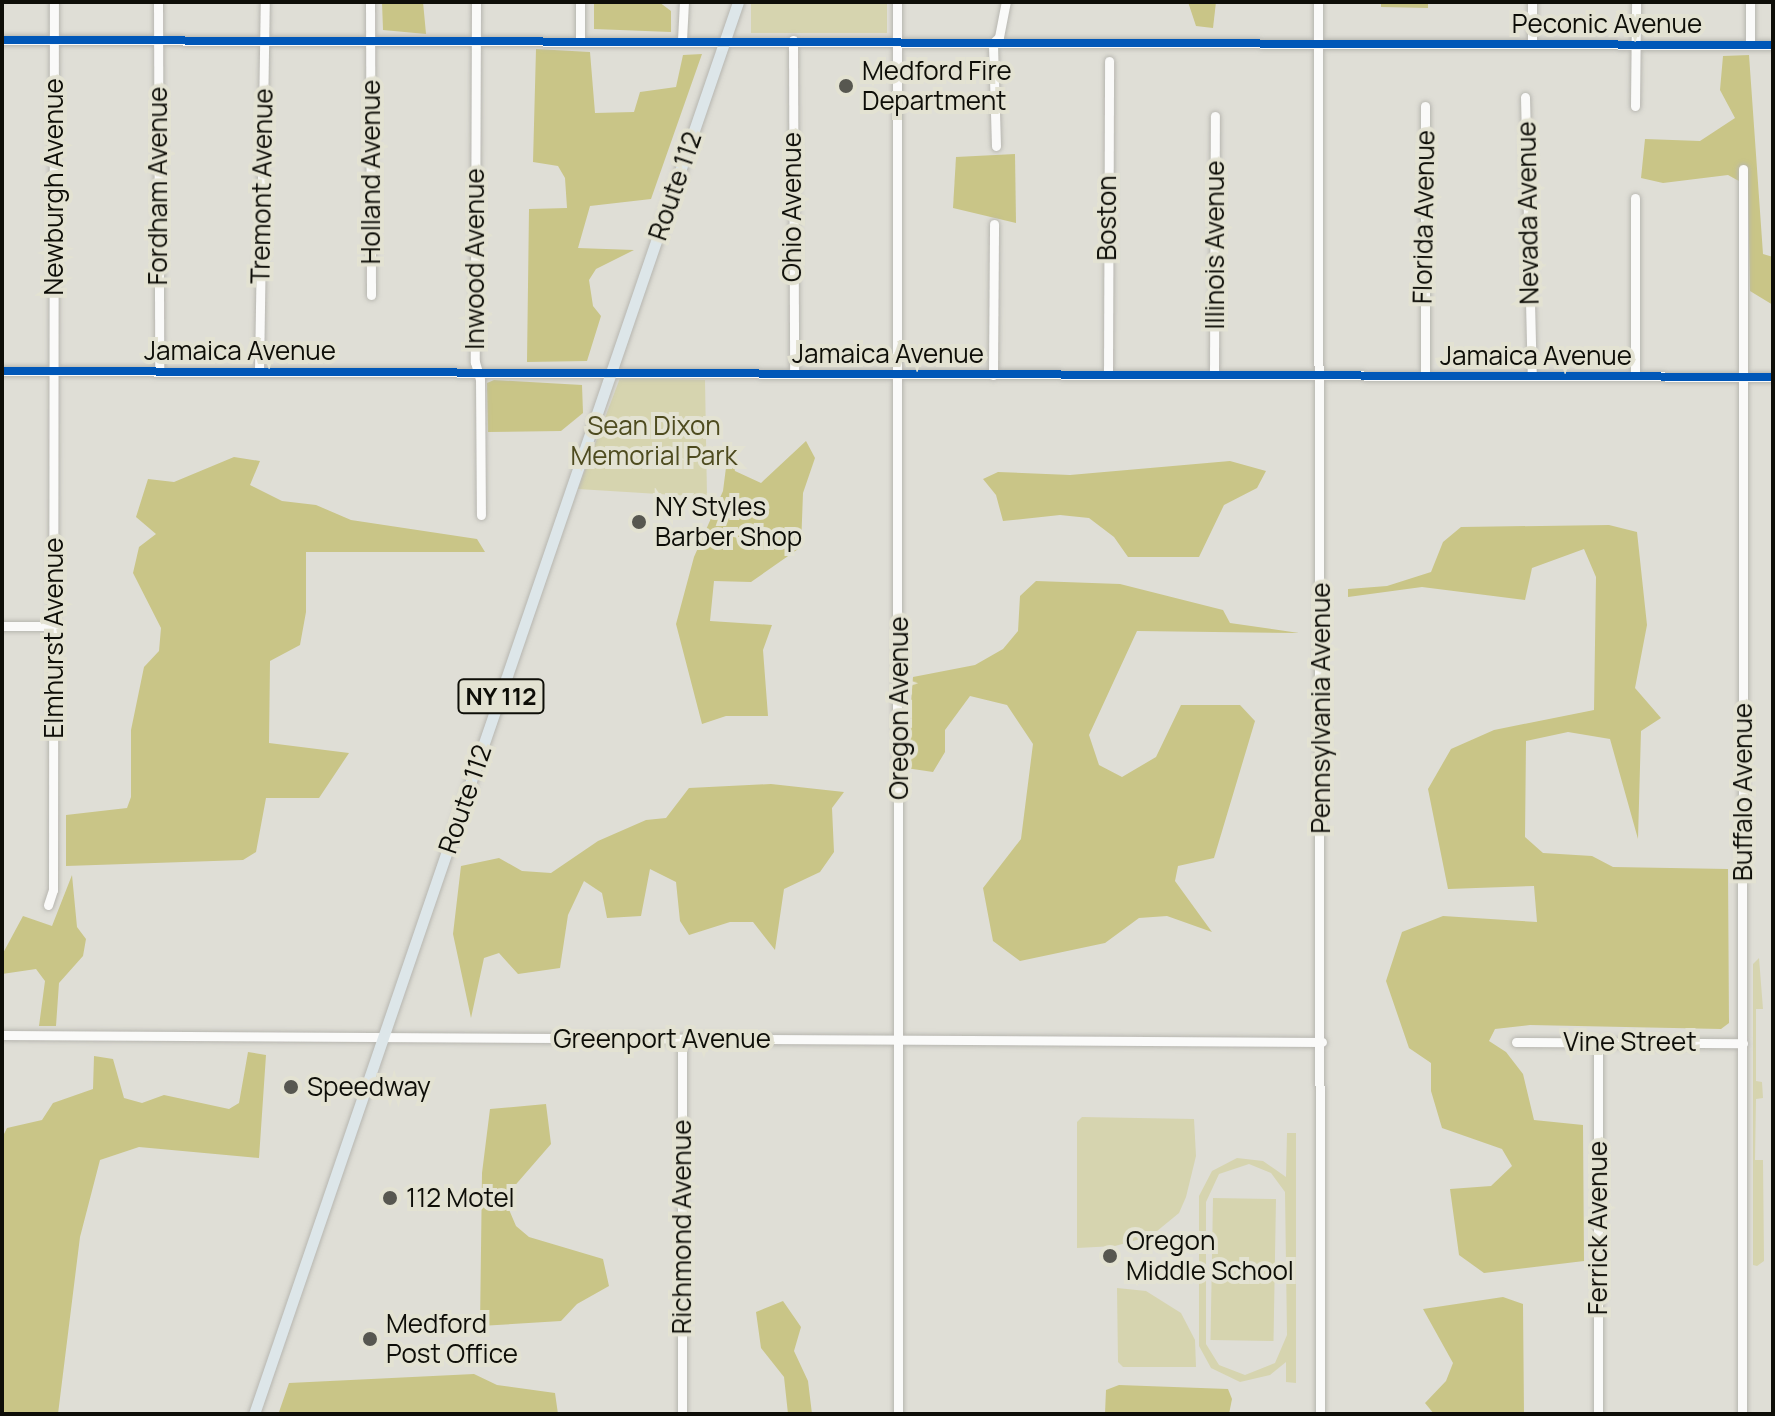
<!DOCTYPE html>
<style>
body{margin:0}
#map{position:relative;width:1775px;height:1416px;overflow:hidden;background:#dfded6;font-family:Manrope,sans-serif}
div>[style]{position:absolute}
.green>*{inset:0;background:#d6d4af;transform-origin:0 0}
.forest>*{inset:0;background:#c9c587}
.roads{filter:drop-shadow(0 0 2px #b7b6b0) drop-shadow(0 0 2px #b7b6b0)}
.minor>*{height:9px;margin:-4.5px;padding:0 4.5px;transform-origin:4.5px;border-radius:4.5px;background:#fafaf9}
.major>*{height:11px;margin:-5.5px;padding:0 5.5px;transform-origin:5.5px;border-radius:5.5px;background:#dde6e9}
.cycleway>*{height:8px;margin:-4px;padding:0 4px;transform-origin:4px;border-radius:4px;background:#0057b8}
.dots>*{width:22px;height:22px;translate:-50% -50%;box-sizing:border-box;border:4px solid #e3e2d2;border-radius:50%}
span{translate:-50% -50%;white-space:nowrap;text-align:center;line-height:1.15;-webkit-text-stroke:8px #e3e2d2;paint-order:stroke}
.shield-label span{padding:2px 6px;background:#e3e2d2;border:2px solid;border-radius:6px;-webkit-text-stroke-width:0}
.shield-label{font-size:24px;color:#0e0e08;font-weight:700}
.street-label{font-size:26px;color:#0e0e08}
.poi-label{font-size:26px;color:#0e0e08}
.left{translate:0 -50%;text-align:left}
.park-label{font-size:26px;color:#4e4b1f}
.frame{position:absolute;inset:0;border:4px solid #0e0e08;pointer-events:none}
</style>
<div id="map">
<div class="green">
<div style="left:751px;top:2px;width:136px;height:31px"></div>
<div style="clip-path:polygon(620px 378px,705px 380px,707px 497px,578px 489px)"></div>
<div style="clip-path:polygon(1759px 958px,1763px 1009px,1756px 1009px,1756px 1081px,1762px 1082px,1763px 1098px,1756px 1099px,1755px 1160px,1763px 1160px,1764px 1261px,1757px 1266px,1753px 1265px,1753px 964px)"></div>
<div style="clip-path:polygon(1082px 1117px,1194px 1119px,1196px 1156px,1186px 1197px,1179px 1213px,1151px 1236px,1115px 1246px,1077px 1248px,1077px 1122px)"></div>
<div style="clip-path:polygon(evenodd,1287px 1133px,1296px 1133px,1296px 1383px,1286px 1382px,1286px 1362px,1270px 1375px,1240px 1382px,1211px 1368px,1199px 1346px,1199px 1196px,1212px 1171px,1237px 1158px,1263px 1161px,1286px 1177px,1287px 1133px,1249px 1164px,1271px 1173px,1285px 1192px,1287px 1335px,1275px 1363px,1245px 1375px,1219px 1365px,1206px 1344px,1206px 1202px,1219px 1174px,1249px 1164px)"></div>
<div style="left:1213px;top:1198px;width:63px;height:142px;rotate:1deg"></div>
<div style="clip-path:polygon(1117px 1288px,1146px 1291px,1181px 1313px,1195px 1340px,1196px 1367px,1123px 1367px,1118px 1362px)"></div>
</div>
<div class="forest">
<div style="clip-path:polygon(382px 2px,423px 2px,426px 34px,383px 30px)"></div>
<div style="clip-path:polygon(594px 2px,659px 2px,671px 11px,671px 32px,594px 29px)"></div>
<div style="clip-path:polygon(1188px 2px,1216px 2px,1213px 28px,1196px 26px)"></div>
<div style="clip-path:polygon(1381px 2px,1428px 2px,1428px 8px,1381px 7px)"></div>
<div style="clip-path:polygon(536px 49px,590px 52px,595px 113px,634px 112px,640px 92px,676px 87px,683px 55px,702px 54px,651px 199px,590px 206px,578px 248px,634px 250px,596px 269px,589px 280px,593px 306px,601px 316px,587px 361px,527px 362px,529px 209px,567px 208px,565px 178px,558px 166px,533px 162px)"></div>
<div style="clip-path:polygon(1749px 55px,1763px 254px,1773px 257px,1773px 305px,1750px 291px,1748px 186px,1728px 175px,1663px 183px,1641px 178px,1645px 139px,1700px 141px,1735px 118px,1720px 90px,1723px 56px)"></div>
<div style="clip-path:polygon(1015px 154px,1016px 223px,953px 208px,956px 157px)"></div>
<div style="clip-path:polygon(494px 380px,582px 385px,583px 413px,561px 431px,488px 432px,487px 383px)"></div>
<div style="clip-path:polygon(806px 441px,815px 458px,803px 493px,801px 547px,751px 582px,714px 581px,710px 621px,772px 625px,763px 650px,768px 716px,726px 716px,702px 724px,676px 624px,694px 557px,723px 491px,729px 444px,735px 471px,761px 483px)"></div>
<div style="clip-path:polygon(234px 457px,260px 461px,250px 485px,282px 501px,316px 505px,351px 520px,477px 539px,485px 552px,306px 552px,306px 612px,300px 645px,270px 661px,269px 743px,349px 753px,319px 798px,266px 798px,256px 852px,243px 860px,66px 866px,66px 815px,127px 808px,131px 797px,131px 730px,144px 667px,159px 651px,161px 628px,133px 573px,139px 547px,156px 534px,136px 517px,148px 479px,174px 482px)"></div>
<div style="clip-path:polygon(1230px 461px,1266px 471px,1257px 488px,1224px 505px,1199px 557px,1128px 557px,1114px 537px,1089px 518px,1060px 515px,1003px 521px,996px 495px,983px 479px,998px 472px,1070px 475px)"></div>
<div style="clip-path:polygon(1609px 525px,1637px 532px,1647px 625px,1635px 688px,1661px 718px,1641px 731px,1638px 839px,1610px 739px,1568px 732px,1526px 741px,1525px 837px,1543px 853px,1592px 856px,1613px 867px,1728px 869px,1729px 1023px,1721px 1029px,1530px 1025px,1495px 1029px,1489px 1041px,1506px 1052px,1523px 1074px,1534px 1120px,1583px 1125px,1584px 1261px,1484px 1273px,1459px 1255px,1450px 1189px,1491px 1186px,1512px 1166px,1502px 1149px,1442px 1128px,1431px 1091px,1431px 1063px,1409px 1048px,1386px 981px,1402px 932px,1443px 916px,1537px 922px,1534px 886px,1448px 889px,1428px 789px,1451px 749px,1494px 730px,1594px 710px,1596px 577px,1584px 549px,1532px 568px,1525px 600px,1422px 587px,1348px 597px,1348px 589px,1387px 586px,1431px 572px,1443px 542px,1461px 527px)"></div>
<div style="clip-path:polygon(1036px 581px,1120px 584px,1223px 610px,1230px 623px,1299px 633px,1137px 631px,1089px 735px,1099px 765px,1122px 777px,1156px 757px,1181px 705px,1240px 705px,1255px 721px,1214px 858px,1178px 866px,1175px 881px,1212px 932px,1167px 916px,1139px 918px,1105px 943px,1020px 961px,993px 941px,983px 888px,1021px 839px,1033px 744px,1007px 705px,970px 696px,945px 730px,945px 752px,933px 772px,906px 768px,913px 677px,975px 665px,1003px 649px,1018px 631px,1020px 596px)"></div>
<div style="clip-path:polygon(771px 784px,844px 792px,832px 808px,834px 852px,820px 872px,784px 889px,775px 950px,753px 922px,730px 922px,689px 935px,680px 921px,676px 882px,650px 869px,641px 916px,607px 918px,602px 893px,584px 881px,568px 915px,560px 968px,518px 974px,499px 953px,484px 958px,471px 1018px,453px 934px,461px 866px,499px 858px,522px 871px,551px 873px,598px 841px,646px 820px,666px 818px,689px 788px)"></div>
<div style="clip-path:polygon(72px 875px,77px 927px,86px 939px,83px 956px,59px 983px,56px 1026px,39px 1026px,45px 981px,36px 969px,2px 974px,2px 955px,23px 916px,52px 926px)"></div>
<div style="clip-path:polygon(248px 1052px,266px 1055px,259px 1158px,139px 1147px,100px 1160px,80px 1237px,58px 1414px,2px 1414px,2px 1138px,7px 1128px,42px 1120px,53px 1103px,93px 1089px,94px 1056px,113px 1059px,124px 1098px,142px 1103px,164px 1095px,229px 1109px,239px 1103px)"></div>
<div style="clip-path:polygon(546px 1104px,551px 1144px,504px 1198px,516px 1226px,529px 1237px,603px 1259px,609px 1286px,577px 1304px,561px 1321px,480px 1326px,482px 1173px,490px 1109px)"></div>
<div style="clip-path:polygon(1503px 1297px,1523px 1304px,1524px 1414px,1434px 1414px,1425px 1403px,1446px 1381px,1453px 1363px,1423px 1309px)"></div>
<div style="clip-path:polygon(783px 1301px,801px 1327px,794px 1351px,808px 1381px,812px 1414px,788px 1414px,784px 1377px,761px 1348px,756px 1312px)"></div>
<div style="clip-path:polygon(474px 1374px,497px 1385px,555px 1393px,558px 1414px,279px 1412px,289px 1383px)"></div>
<div style="clip-path:polygon(1119px 1385px,1228px 1389px,1232px 1399px,1229px 1414px,1105px 1414px,1106px 1390px)"></div>
</div>
<div class="roads">
<div class="minor">
<div style="left:158px;top:2px;width:369px;rotate:89.8deg"></div>
<div style="left:370px;top:2px;width:293px;rotate:89.8deg"></div>
<div style="left:476px;top:2px;width:360px;rotate:90.2deg"></div>
<div style="left:475px;top:362px;width:18px;rotate:74deg"></div>
<div style="left:480px;top:379px;width:136px;rotate:89.6deg"></div>
<div style="left:897px;top:2px;width:1412px;rotate:89.96deg"></div>
<div style="left:1318px;top:2px;width:1412px;rotate:89.92deg"></div>
<div style="left:2px;top:40px;width:1771px;rotate:0.16deg"></div>
<div style="left:580px;top:40px;width:38px;rotate:-90deg"></div>
<div style="left:682px;top:40px;width:38px;rotate:-87deg"></div>
<div style="left:793px;top:40px;width:334px;rotate:89.8deg"></div>
<div style="left:1532px;top:44px;width:42px;rotate:-90deg"></div>
<div style="left:1750px;top:45px;width:43px;rotate:-90deg"></div>
<div style="left:1525px;top:97px;width:279px;rotate:88.6deg"></div>
<div style="left:1635px;top:106px;width:104px;rotate:-89.4deg"></div>
<div style="left:996px;top:146px;width:103px;rotate:-91.7deg"></div>
<div style="left:993px;top:43px;width:8px;rotate:-45deg"></div>
<div style="left:999px;top:37px;width:36px;rotate:-79deg"></div>
<div style="left:1635px;top:198px;width:178px;rotate:90deg"></div>
<div style="left:2px;top:371px;width:1771px;rotate:0.19deg"></div>
<div style="left:259px;top:371px;width:369px;rotate:-89.1deg"></div>
<div style="left:993px;top:375px;width:151px;rotate:-89.6deg"></div>
<div style="left:1108px;top:375px;width:314px;rotate:-89.8deg"></div>
<div style="left:1214px;top:375px;width:259px;rotate:-89.8deg"></div>
<div style="left:1425px;top:376px;width:270px;rotate:-90deg"></div>
<div style="left:2px;top:626px;width:53px"></div>
<div style="left:48px;top:905px;width:16px;rotate:-72deg"></div>
<div style="left:53px;top:890px;width:888px;rotate:-89.94deg"></div>
<div style="left:2px;top:1035px;width:1320px;rotate:0.3deg"></div>
<div style="left:1516px;top:1042px;width:227px;rotate:0.3deg"></div>
<div style="left:682px;top:1414px;width:374px;rotate:-90deg"></div>
<div style="left:1598px;top:1414px;width:371px;rotate:-90deg"></div>
<div style="left:1742px;top:1414px;width:1245px;rotate:-89.95deg"></div>
</div>
<div class="major">
<div style="left:254px;top:1414px;width:1493px;rotate:-71.08deg"></div>
</div>
</div>
<div class="cycleway">
<div style="left:2px;top:40px;width:1771px;rotate:0.16deg"></div>
<div style="left:2px;top:371px;width:1771px;rotate:0.19deg"></div>
</div>
<div class="dots">
<div style="left:846px;top:86px;background:#575750"></div>
<div style="left:639px;top:522px;background:#575750"></div>
<div style="left:291px;top:1087px;background:#575750"></div>
<div style="left:390px;top:1198px;background:#575750"></div>
<div style="left:1110px;top:1256px;background:#575750"></div>
<div style="left:370px;top:1339px;background:#575750"></div>
</div>
<div class="shield-label">
<span style="left:501px;top:696px">NY 112</span>
</div>
<div class="street-label">
<span style="left:1607px;top:24px">Peconic Avenue</span>
<span style="left:371px;top:172px;rotate:-90deg">Holland Avenue</span>
<span style="left:158px;top:186px;rotate:-90deg">Fordham Avenue</span>
<span style="left:262px;top:186px;rotate:-89deg">Tremont Avenue</span>
<span style="left:675px;top:186px;rotate:-71deg">Route 112</span>
<span style="left:54px;top:187px;rotate:-90deg">Newburgh Avenue</span>
<span style="left:792px;top:207px;rotate:-90deg">Ohio Avenue</span>
<span style="left:1528px;top:213px;rotate:-91deg">Nevada Avenue</span>
<span style="left:1424px;top:217px;rotate:-89deg">Florida Avenue</span>
<span style="left:1107px;top:218px;rotate:-90deg">Boston</span>
<span style="left:1215px;top:245px;rotate:-90deg">Illinois Avenue</span>
<span style="left:475px;top:259px;rotate:-90deg">Inwood Avenue</span>
<span style="left:240px;top:351px">Jamaica Avenue</span>
<span style="left:888px;top:354px">Jamaica Avenue</span>
<span style="left:1536px;top:356px">Jamaica Avenue</span>
<span style="left:54px;top:638px;rotate:-90deg">Elmhurst Avenue</span>
<span style="left:899px;top:708px;rotate:-90deg">Oregon Avenue</span>
<span style="left:1321px;top:708px;rotate:-90deg">Pennsylvania Avenue</span>
<span style="left:1743px;top:792px;rotate:-90deg">Buffalo Avenue</span>
<span style="left:465px;top:799px;rotate:-71deg">Route 112</span>
<span style="left:662px;top:1039px">Greenport Avenue</span>
<span style="left:1630px;top:1042px">Vine Street</span>
<span style="left:682px;top:1227px;rotate:-90deg">Richmond Avenue</span>
<span style="left:1598px;top:1228px;rotate:-90deg">Ferrick Avenue</span>
</div>
<div class="poi-label">
<span class="left" style="left:862px;top:86px">Medford Fire<br>Department</span>
<span class="left" style="left:655px;top:522px">NY Styles<br>Barber Shop</span>
<span class="left" style="left:307px;top:1087px">Speedway</span>
<span class="left" style="left:406px;top:1198px">112 Motel</span>
<span class="left" style="left:1126px;top:1256px">Oregon<br>Middle School</span>
<span class="left" style="left:386px;top:1339px">Medford<br>Post Office</span>
</div>
<div class="park-label">
<span style="left:654px;top:441px">Sean Dixon<br>Memorial Park</span>
</div>
<div class="frame"></div>
</div>
